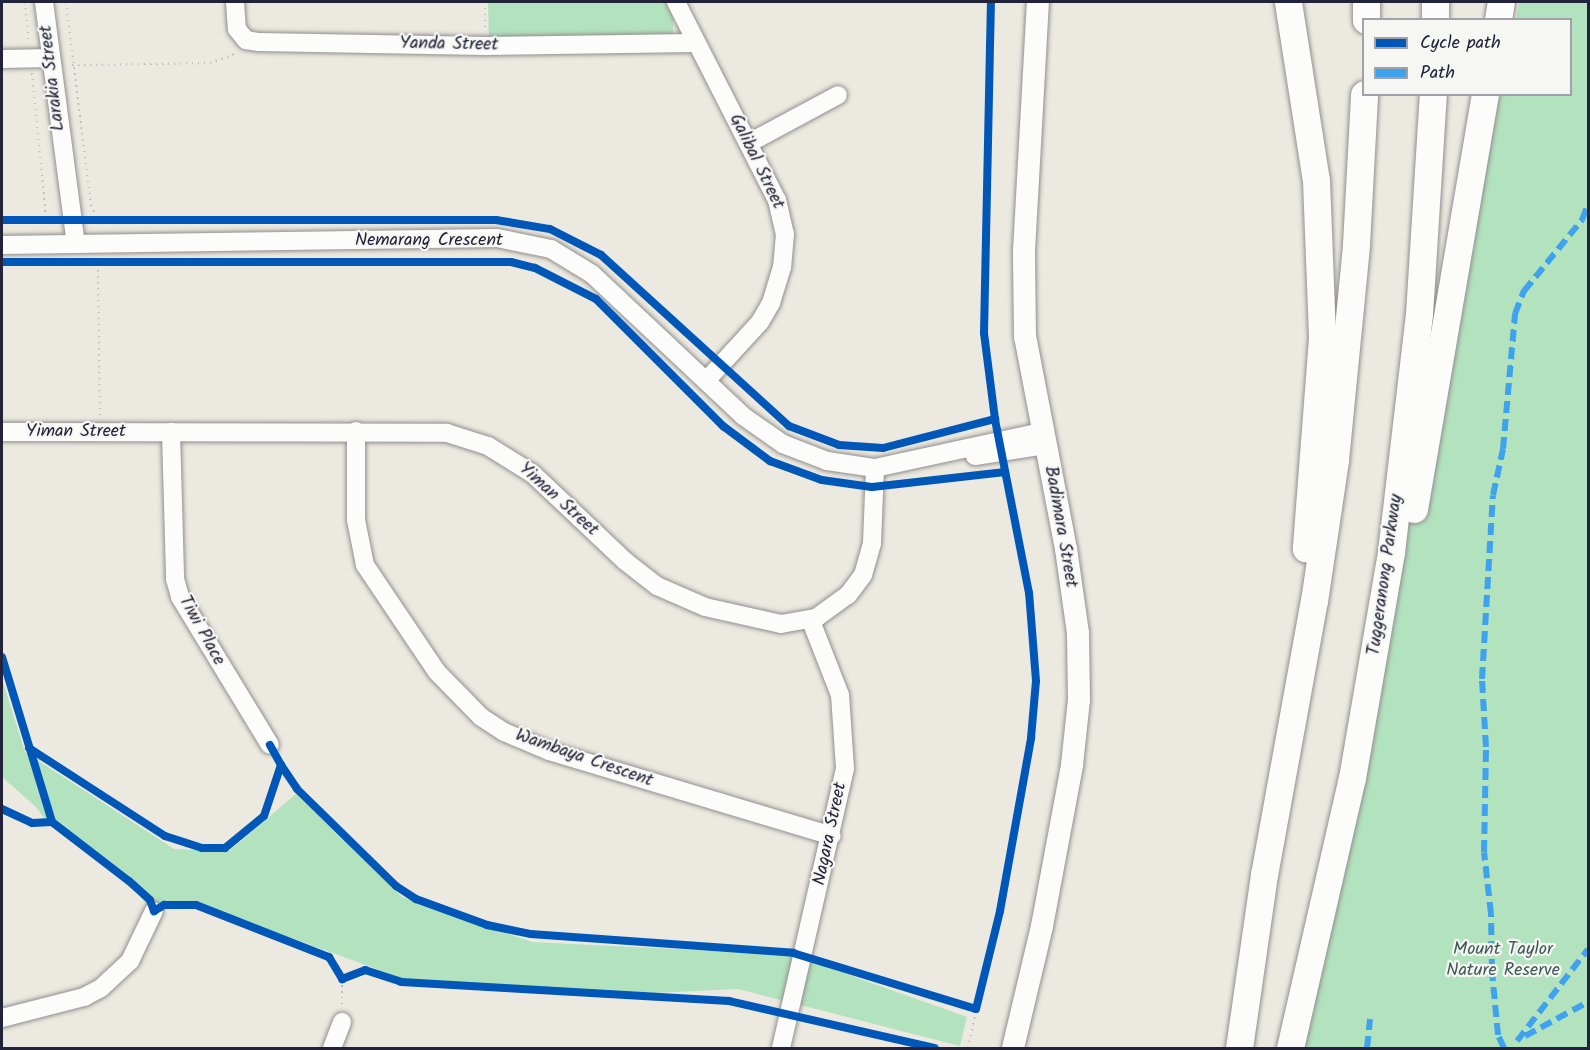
<!DOCTYPE html>
<style>
body{margin:0}
#map{position:relative;width:1590px;height:1050px;overflow:hidden;background:#ece9e0;font-family:Kalam,sans-serif}
div>[style]{position:absolute}
.green>*{inset:0;background:#b3e2be}
.path>*{height:2px;margin-top:-1px;transform-origin:0;background:repeating-linear-gradient(90deg,#bdbdbe 0 1.5px,transparent 0 6px)}
.roads{filter:drop-shadow(0 0 2px #918f8f) drop-shadow(0 0 2px #918f8f)}
.minor>*{height:18px;margin:-9px;padding:0 9px;transform-origin:9px;border-radius:9px;background:#fcfcfa}
.major>*{height:22px;margin:-11px;padding:0 11px;transform-origin:11px;border-radius:11px;background:#fcfcfa}
.highway>*{height:27px;margin:-13.5px;padding:0 13.5px;transform-origin:13.5px;border-radius:13.5px;background:#fcfcfa}
.quiet>*{height:6px;margin-top:-3px;transform-origin:0;background:repeating-linear-gradient(90deg,#3ea2ec 0 12px,transparent 0 18px)}
.cycleway>*{height:8px;margin:-4px;padding:0 4px;transform-origin:4px;border-radius:4px;background:#0057b8}
span{translate:-50% -50%;white-space:nowrap;text-align:center;line-height:1.15;-webkit-text-stroke:4.5px #f6f6f2;paint-order:stroke}
.street-label{font-size:18px;color:#22223b}
.park-label{font-size:18px;color:#405a5a}
.frame{position:absolute;inset:0;border:3px solid #22223b;pointer-events:none}
.legend{position:absolute;left:1362px;top:18px;width:210px;height:78px;box-sizing:border-box;background:#f6f6f2;border:2px solid #a1a1a9;margin:0;padding:8px 10px;list-style:none;font-size:18px;color:#22223b}
.legend li{display:flex;align-items:center;gap:12px;height:30px}
.legend b{width:30px;border:2px solid #a1a1a9}
</style>
<div id="map">
<div class="green">
<div style="clip-path:polygon(488px 2px,667px 2px,673px 16px,673px 34px,662px 41px,489px 43px)"></div>
<div style="clip-path:polygon(1520px 2px,1588px 2px,1588px 1048px,1296px 1048px,1500px 95px,1570px 94px,1570px 20px,1516px 19px)"></div>
<div style="clip-path:polygon(2px 679px,25px 752px,174px 849px,229px 851px,296px 794px,402px 897px,532px 942px,793px 955px,967px 1017px,960px 1046px,738px 989px,611px 995px,404px 979px,196px 903px,148px 908px,131px 880px,49px 825px,36px 807px,2px 777px)"></div>
</div>
<div class="path">
<div style="left:25px;top:2px;width:41px;rotate:84.4deg"></div>
<div style="left:66px;top:2px;width:205px;rotate:83deg"></div>
<div style="left:91px;top:205px;width:15px;rotate:67deg"></div>
<div style="left:485px;top:2px;width:30px;rotate:90deg"></div>
<div style="left:72px;top:65px;width:138px;rotate:-0.8deg"></div>
<div style="left:210px;top:63px;width:30px;rotate:-20deg"></div>
<div style="left:32px;top:73px;width:147px;rotate:84.5deg"></div>
<div style="left:98px;top:258px;width:160px;rotate:89.3deg"></div>
<div style="left:342px;top:979px;width:27px;rotate:90deg"></div>
<div style="left:968px;top:1048px;width:40px;rotate:-78deg"></div>
</div>
<div class="roads">
<div class="minor">
<div style="left:44px;top:2px;width:244px;rotate:82.5deg"></div>
<div style="left:235px;top:2px;width:27px;rotate:86deg"></div>
<div style="left:237px;top:29px;width:14px;rotate:51deg"></div>
<div style="left:246px;top:40px;width:13px;rotate:9deg"></div>
<div style="left:259px;top:42px;width:226px;rotate:1deg"></div>
<div style="left:485px;top:46px;width:209px;rotate:-0.8deg"></div>
<div style="left:676px;top:2px;width:222px;rotate:63deg"></div>
<div style="left:777px;top:200px;width:35px;rotate:77deg"></div>
<div style="left:785px;top:234px;width:33px;rotate:95deg"></div>
<div style="left:782px;top:267px;width:38px;rotate:107deg"></div>
<div style="left:771px;top:303px;width:22px;rotate:120deg"></div>
<div style="left:760px;top:322px;width:80px;rotate:132.5deg"></div>
<div style="left:2px;top:59px;width:48px;rotate:-1.2deg"></div>
<div style="left:749px;top:143px;width:101px;rotate:-28.3deg"></div>
<div style="left:2px;top:245px;width:495px;rotate:-0.8deg"></div>
<div style="left:497px;top:238px;width:55px;rotate:11.5deg"></div>
<div style="left:551px;top:249px;width:48px;rotate:31.4deg"></div>
<div style="left:592px;top:274px;width:207px;rotate:43.2deg"></div>
<div style="left:743px;top:416px;width:49px;rotate:35deg"></div>
<div style="left:783px;top:444px;width:47px;rotate:21.1deg"></div>
<div style="left:827px;top:461px;width:49px;rotate:8.3deg"></div>
<div style="left:875px;top:468px;width:171px;rotate:-12.2deg"></div>
<div style="left:356px;top:431px;width:89px;rotate:90deg"></div>
<div style="left:356px;top:520px;width:46px;rotate:78.7deg"></div>
<div style="left:365px;top:565px;width:129px;rotate:56.1deg"></div>
<div style="left:437px;top:672px;width:63px;rotate:45.6deg"></div>
<div style="left:481px;top:717px;width:27px;rotate:33deg"></div>
<div style="left:504px;top:732px;width:49px;rotate:22.9deg"></div>
<div style="left:549px;top:751px;width:295px;rotate:16.7deg"></div>
<div style="left:2px;top:432px;width:445px;rotate:0.1deg"></div>
<div style="left:447px;top:433px;width:43px;rotate:17.6deg"></div>
<div style="left:488px;top:446px;width:53px;rotate:31.9deg"></div>
<div style="left:533px;top:474px;width:127px;rotate:43.4deg"></div>
<div style="left:625px;top:561px;width:41px;rotate:38deg"></div>
<div style="left:657px;top:586px;width:52px;rotate:23.6deg"></div>
<div style="left:705px;top:607px;width:78px;rotate:12.6deg"></div>
<div style="left:781px;top:624px;width:36px;rotate:-10deg"></div>
<div style="left:816px;top:618px;width:39px;rotate:-36deg"></div>
<div style="left:848px;top:595px;width:25px;rotate:-53deg"></div>
<div style="left:863px;top:575px;width:33px;rotate:-74deg"></div>
<div style="left:872px;top:543px;width:75px;rotate:-87.7deg"></div>
<div style="left:171px;top:432px;width:147px;rotate:88.4deg"></div>
<div style="left:175px;top:579px;width:19px;rotate:74deg"></div>
<div style="left:180px;top:597px;width:173px;rotate:58.7deg"></div>
<div style="left:975px;top:456px;width:71px;rotate:-8.9deg"></div>
<div style="left:2px;top:1018px;width:85px;rotate:-14.4deg"></div>
<div style="left:84px;top:997px;width:19px;rotate:-28deg"></div>
<div style="left:101px;top:988px;width:40px;rotate:-43deg"></div>
<div style="left:130px;top:961px;width:55px;rotate:-64.4deg"></div>
<div style="left:332px;top:1048px;width:28px;rotate:-69deg"></div>
<div style="left:781px;top:1048px;width:287px;rotate:-77.1deg"></div>
<div style="left:845px;top:768px;width:73px;rotate:-93.9deg"></div>
<div style="left:840px;top:695px;width:79px;rotate:-111.4deg"></div>
</div>
<div class="major">
<div style="left:1013px;top:1048px;width:125px;rotate:-76.6deg"></div>
<div style="left:1042px;top:926px;width:164px;rotate:-79.4deg"></div>
<div style="left:1072px;top:765px;width:65px;rotate:-83.9deg"></div>
<div style="left:1079px;top:700px;width:67px;rotate:-90.9deg"></div>
<div style="left:1078px;top:633px;width:85px;rotate:-98.1deg"></div>
<div style="left:1066px;top:549px;width:216px;rotate:-100.9deg"></div>
<div style="left:1025px;top:337px;width:86px;rotate:-90.7deg"></div>
<div style="left:1024px;top:251px;width:249px;rotate:-86.8deg"></div>
</div>
<div class="highway">
<div style="left:1288px;top:2px;width:180px;rotate:81.1deg"></div>
<div style="left:1316px;top:180px;width:158px;rotate:87.8deg"></div>
<div style="left:1322px;top:338px;width:211px;rotate:94.4deg"></div>
<div style="left:1366px;top:20px;width:18px;rotate:-90deg"></div>
<div style="left:1435px;top:20px;width:18px;rotate:-90deg"></div>
<div style="left:1498px;top:20px;width:18px;rotate:-81deg"></div>
<div style="left:1414px;top:509px;width:421px;rotate:-80.3deg"></div>
<div style="left:1239px;top:1048px;width:175px;rotate:-81.8deg"></div>
<div style="left:1264px;top:875px;width:279px;rotate:-79.7deg"></div>
<div style="left:1314px;top:601px;width:143px;rotate:-81.5deg"></div>
<div style="left:1335px;top:460px;width:217px;rotate:-84.4deg"></div>
<div style="left:1356px;top:244px;width:150px;rotate:-86.9deg"></div>
<div style="left:1290px;top:1048px;width:277px;rotate:-77.1deg"></div>
<div style="left:1352px;top:778px;width:229px;rotate:-80.2deg"></div>
<div style="left:1391px;top:552px;width:240px;rotate:-83.3deg"></div>
<div style="left:1419px;top:314px;width:220px;rotate:-86.4deg"></div>
</div>
</div>
<div class="quiet">
<div style="left:1525px;top:1036px;width:72px;rotate:-28.4deg"></div>
<div style="left:1517px;top:1041px;width:116px;rotate:-52.3deg"></div>
<div style="left:1367px;top:1048px;width:29px;rotate:-84deg"></div>
<div style="left:1504px;top:1048px;width:14px;rotate:-115deg"></div>
<div style="left:1498px;top:1035px;width:64px;rotate:-95.4deg"></div>
<div style="left:1492px;top:971px;width:57px;rotate:-91deg"></div>
<div style="left:1491px;top:914px;width:62px;rotate:-96.4deg"></div>
<div style="left:1484px;top:852px;width:105px;rotate:-88.9deg"></div>
<div style="left:1486px;top:747px;width:68px;rotate:-93.4deg"></div>
<div style="left:1482px;top:679px;width:184px;rotate:-86.6deg"></div>
<div style="left:1493px;top:495px;width:47px;rotate:-77.7deg"></div>
<div style="left:1503px;top:449px;width:136px;rotate:-84.9deg"></div>
<div style="left:1515px;top:314px;width:25px;rotate:-69deg"></div>
<div style="left:1524px;top:291px;width:92px;rotate:-50.8deg"></div>
<div style="left:1582px;top:220px;width:17px;rotate:-69deg"></div>
</div>
<div class="cycleway">
<div style="left:2px;top:220px;width:494px"></div>
<div style="left:496px;top:220px;width:55px;rotate:9.5deg"></div>
<div style="left:550px;top:229px;width:57px;rotate:27deg"></div>
<div style="left:601px;top:255px;width:254px;rotate:42.3deg"></div>
<div style="left:789px;top:426px;width:53px;rotate:20.8deg"></div>
<div style="left:839px;top:445px;width:44px;rotate:3.9deg"></div>
<div style="left:883px;top:448px;width:116px;rotate:-14.5deg"></div>
<div style="left:2px;top:262px;width:509px"></div>
<div style="left:511px;top:262px;width:25px;rotate:14deg"></div>
<div style="left:535px;top:268px;width:68px;rotate:26.9deg"></div>
<div style="left:596px;top:299px;width:180px;rotate:45deg"></div>
<div style="left:723px;top:426px;width:59px;rotate:36.7deg"></div>
<div style="left:770px;top:461px;width:55px;rotate:20.1deg"></div>
<div style="left:822px;top:480px;width:50px;rotate:8deg"></div>
<div style="left:872px;top:487px;width:134px;rotate:-6.4deg"></div>
<div style="left:2px;top:657px;width:172px;rotate:73.1deg"></div>
<div style="left:29px;top:748px;width:162px;rotate:32.9deg"></div>
<div style="left:165px;top:836px;width:39px;rotate:18deg"></div>
<div style="left:202px;top:848px;width:23px"></div>
<div style="left:225px;top:848px;width:50px;rotate:-39.4deg"></div>
<div style="left:264px;top:816px;width:54px;rotate:-71.6deg"></div>
<div style="left:281px;top:765px;width:23px;rotate:-119deg"></div>
<div style="left:281px;top:765px;width:29px;rotate:56deg"></div>
<div style="left:297px;top:789px;width:139px;rotate:44.4deg"></div>
<div style="left:396px;top:886px;width:24px;rotate:33deg"></div>
<div style="left:416px;top:899px;width:76px;rotate:20.1deg"></div>
<div style="left:487px;top:925px;width:45px;rotate:11.6deg"></div>
<div style="left:531px;top:934px;width:263px;rotate:4.1deg"></div>
<div style="left:793px;top:953px;width:191px;rotate:17deg"></div>
<div style="left:976px;top:1009px;width:101px;rotate:-76.2deg"></div>
<div style="left:1000px;top:911px;width:176px;rotate:-79.8deg"></div>
<div style="left:1031px;top:738px;width:57px;rotate:-85deg"></div>
<div style="left:1036px;top:681px;width:88px;rotate:-94.5deg"></div>
<div style="left:1029px;top:593px;width:177px;rotate:-101.1deg"></div>
<div style="left:995px;top:419px;width:87px;rotate:-97.3deg"></div>
<div style="left:984px;top:333px;width:331px;rotate:-88.8deg"></div>
<div style="left:2px;top:809px;width:33px;rotate:25deg"></div>
<div style="left:32px;top:823px;width:20px;rotate:-3deg"></div>
<div style="left:52px;top:822px;width:97px;rotate:37.5deg"></div>
<div style="left:129px;top:881px;width:28px;rotate:42deg"></div>
<div style="left:150px;top:900px;width:12px;rotate:70deg"></div>
<div style="left:154px;top:911px;width:12px;rotate:-31deg"></div>
<div style="left:164px;top:905px;width:32px"></div>
<div style="left:196px;top:905px;width:143px;rotate:21.4deg"></div>
<div style="left:329px;top:957px;width:26px;rotate:59deg"></div>
<div style="left:342px;top:979px;width:25px;rotate:-21deg"></div>
<div style="left:365px;top:970px;width:38px;rotate:18deg"></div>
<div style="left:401px;top:982px;width:329px;rotate:3.3deg"></div>
<div style="left:729px;top:1001px;width:211px;rotate:12.9deg"></div>
</div>
<div class="street-label">
<span style="left:449px;top:45px;rotate:1deg">Yanda Street</span>
<span style="left:53px;top:78px;rotate:-97deg">Larakia Street</span>
<span style="left:756px;top:162px;rotate:64deg">Galibal Street</span>
<span style="left:429px;top:241px">Nemarang Crescent</span>
<span style="left:76px;top:432px">Yiman Street</span>
<span style="left:558px;top:500px;rotate:42deg">Yiman Street</span>
<span style="left:1060px;top:527px;rotate:80deg">Badimara Street</span>
<span style="left:1386px;top:575px;rotate:-82deg">Tuggeranong Parkway</span>
<span style="left:201px;top:631px;rotate:61deg">Tiwi Place</span>
<span style="left:584px;top:759px;rotate:19deg">Wambaya Crescent</span>
<span style="left:831px;top:834px;rotate:-78deg">Nagara Street</span>
</div>
<div class="park-label">
<span style="left:1503px;top:961px">Mount Taylor<br>Nature Reserve</span>
</div>
<div class="frame"></div>
<ul class="legend">
<li><b style="height:8px;background:#0057b8"></b>Cycle path</li>
<li><b style="height:8px;background:#3ea2ec"></b>Path</li>
</ul>
</div>
